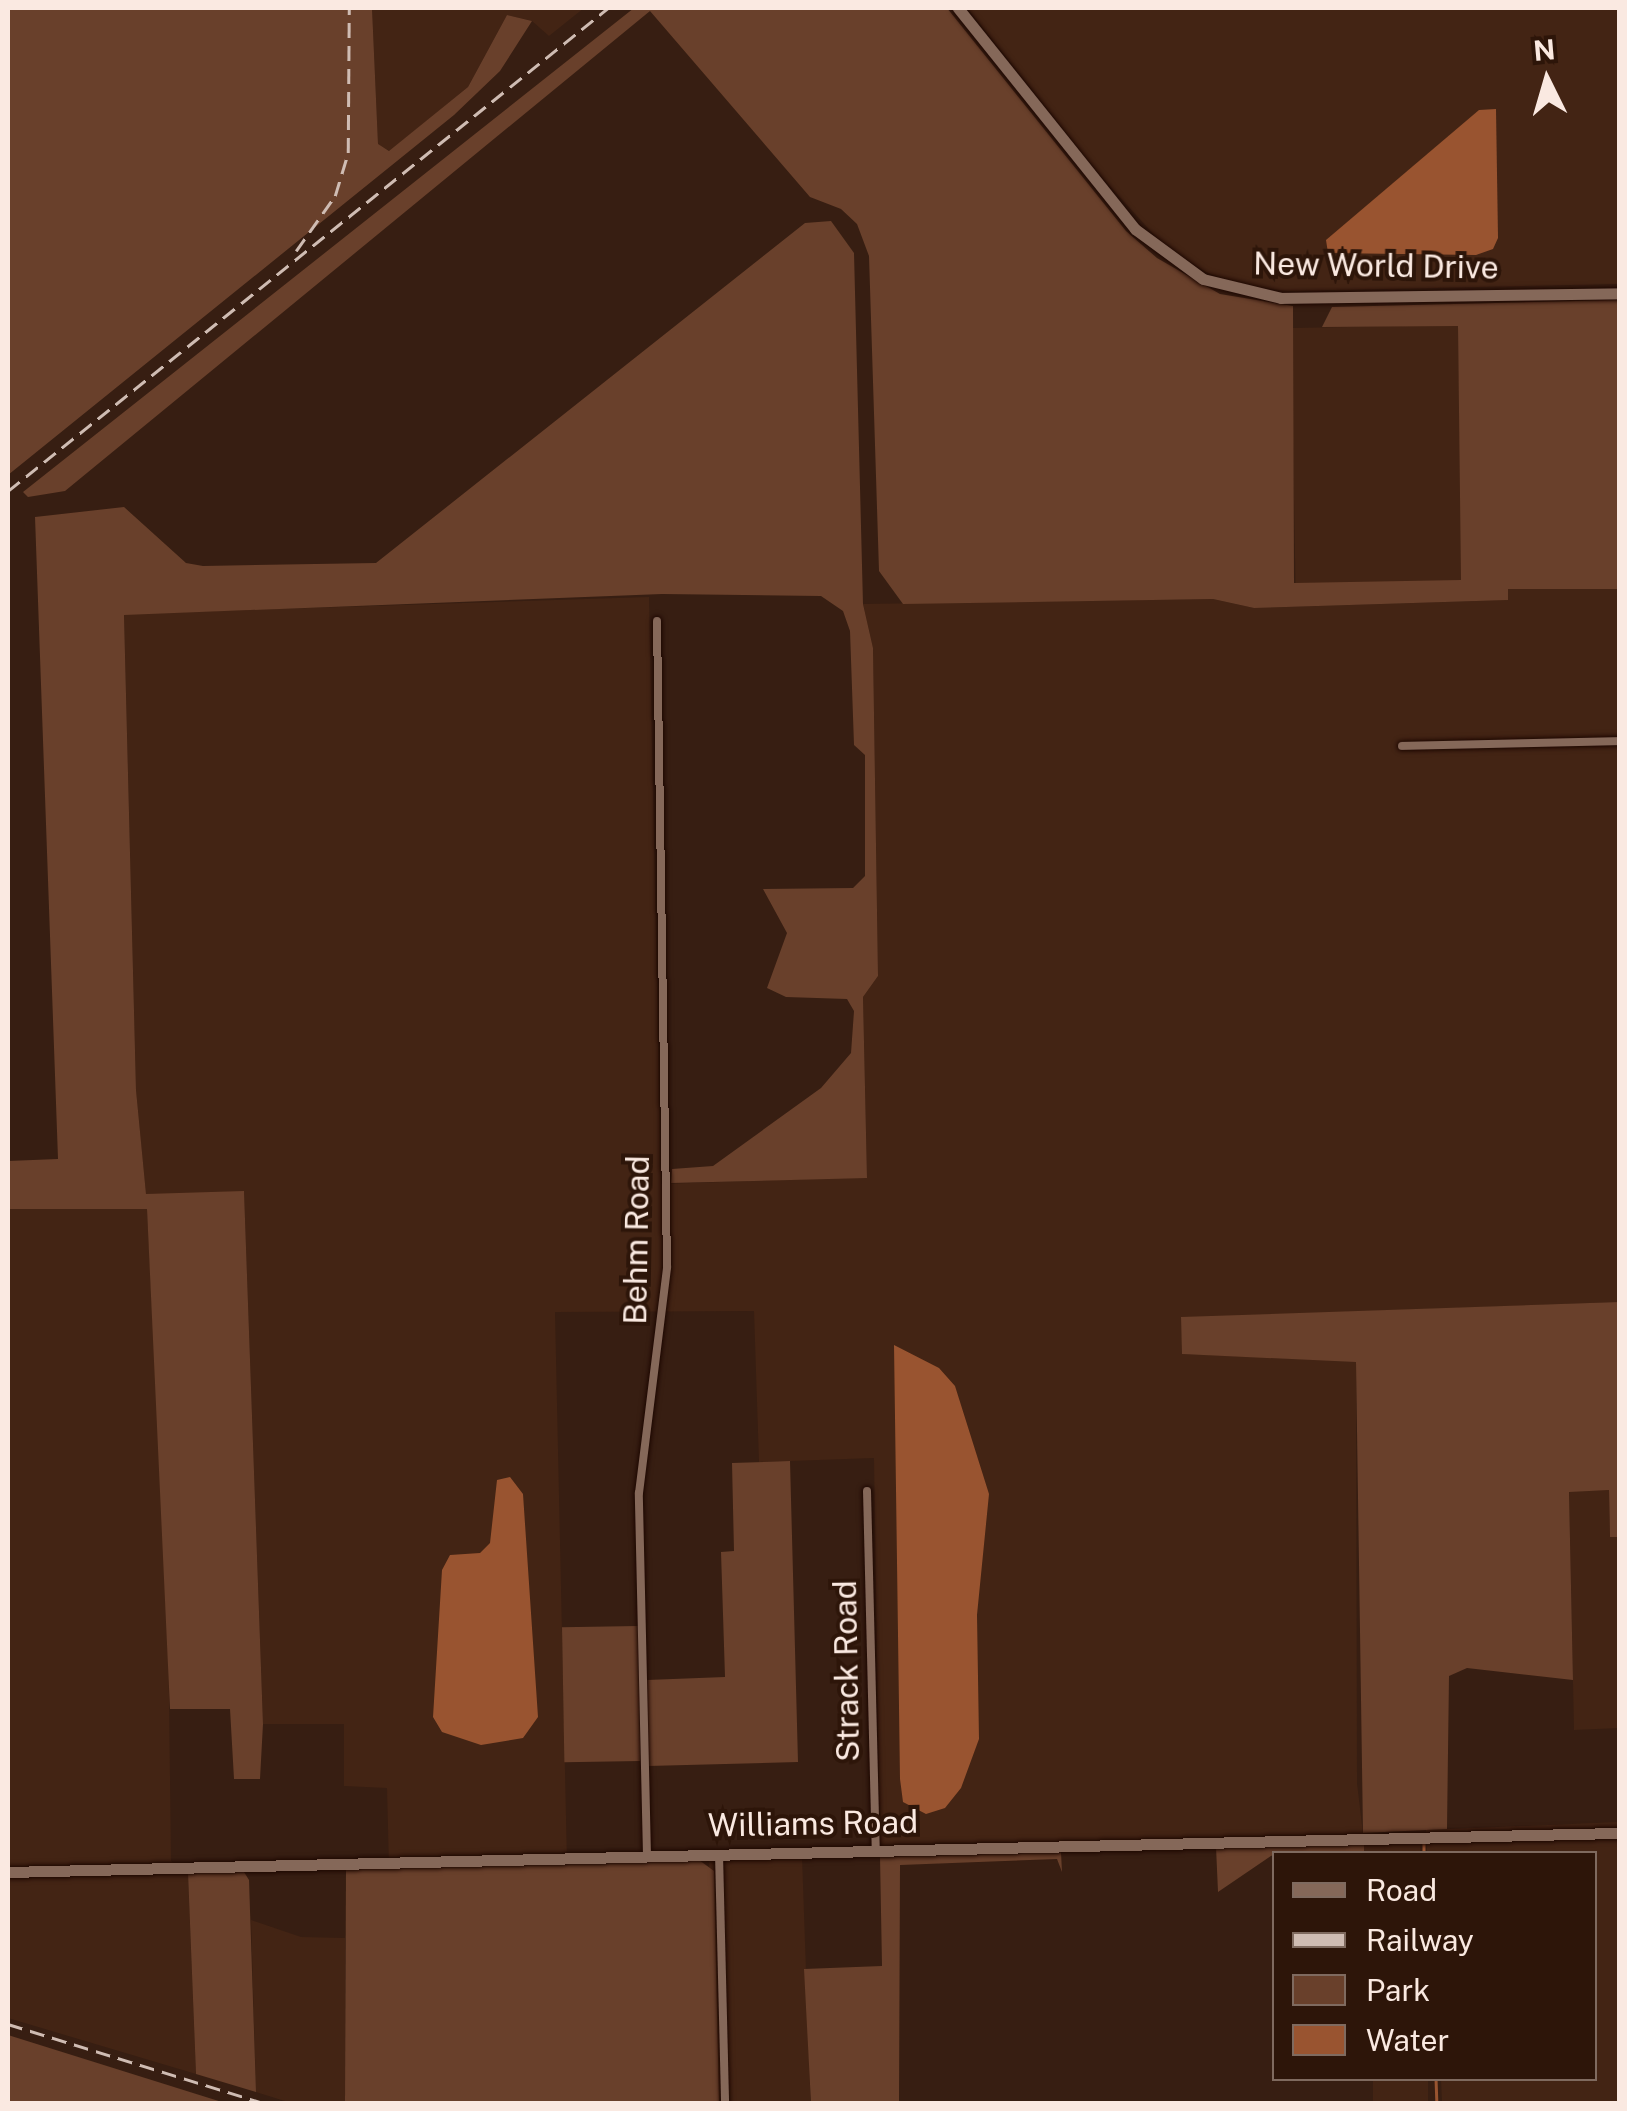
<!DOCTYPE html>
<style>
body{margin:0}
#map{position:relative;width:1627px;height:2111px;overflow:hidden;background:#371e12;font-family:"Public Sans",sans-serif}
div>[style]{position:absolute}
.built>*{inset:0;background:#432414;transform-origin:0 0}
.green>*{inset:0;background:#69402b;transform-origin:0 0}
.water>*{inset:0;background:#995430}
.stream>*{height:2.5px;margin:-1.25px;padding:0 1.25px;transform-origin:1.25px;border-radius:1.25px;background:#995430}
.roads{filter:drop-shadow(0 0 2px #1d0700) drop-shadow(0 0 2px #1d0700)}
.street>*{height:8px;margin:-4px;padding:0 4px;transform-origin:4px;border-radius:4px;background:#856859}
.secondary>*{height:11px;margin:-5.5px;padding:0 5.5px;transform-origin:5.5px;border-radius:5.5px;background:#856859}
.rail>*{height:2.5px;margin-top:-1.25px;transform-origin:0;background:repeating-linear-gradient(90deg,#cfbcb3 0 15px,transparent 0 23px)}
span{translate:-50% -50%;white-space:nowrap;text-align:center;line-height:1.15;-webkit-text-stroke:8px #2d1509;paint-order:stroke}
.street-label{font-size:32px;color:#fae9e1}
.frame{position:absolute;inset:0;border:10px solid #fae9e1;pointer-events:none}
.legend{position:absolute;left:1272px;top:1851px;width:325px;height:230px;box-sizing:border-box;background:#2d1509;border:2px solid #7f6a5f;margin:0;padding:12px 18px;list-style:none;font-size:30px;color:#fae9e1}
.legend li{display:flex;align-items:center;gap:20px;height:50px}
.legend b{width:50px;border:2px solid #7f6a5f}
.north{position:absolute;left:1497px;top:30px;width:100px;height:100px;-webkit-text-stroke:8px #2d1509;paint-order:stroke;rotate:355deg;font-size:28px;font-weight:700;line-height:40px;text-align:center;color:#fae9e1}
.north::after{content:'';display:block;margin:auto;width:35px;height:45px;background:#fae9e1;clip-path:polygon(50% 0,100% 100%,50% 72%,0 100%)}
</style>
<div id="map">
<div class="built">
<div style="clip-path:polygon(372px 8px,584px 8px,549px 36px,532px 21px,507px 15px,468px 87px,390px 151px,378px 145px)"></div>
<div style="clip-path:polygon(967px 8px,1619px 8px,1619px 284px,1289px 291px,1240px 286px,1206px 272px,1165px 247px,1098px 173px)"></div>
<div style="left:1458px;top:325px;width:256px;height:167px;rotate:89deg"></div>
<div style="clip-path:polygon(1508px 589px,1619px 589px,1619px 1302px,1181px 1318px,1183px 1354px,1356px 1361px,1357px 1783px,1364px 1842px,1420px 1843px,1420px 1853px,1364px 1853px,1363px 1843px,880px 1857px,874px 1458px,759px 1462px,754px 1311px,555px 1312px,567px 1863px,389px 1868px,387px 1788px,344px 1786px,344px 1724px,263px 1724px,244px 1192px,146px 1195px,136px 1090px,124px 614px,649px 597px,661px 1184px,867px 1177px,863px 997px,878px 976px,873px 648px,863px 604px,1213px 599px,1254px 608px,1507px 600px)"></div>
<div style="clip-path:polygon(8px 1209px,147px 1209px,168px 1612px,171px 1861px,188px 1873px,196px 2074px,8px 2018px)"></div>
<div style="clip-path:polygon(1609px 1490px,1610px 1537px,1619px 1537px,1619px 1728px,1574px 1730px,1569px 1491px)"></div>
<div style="clip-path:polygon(1619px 1822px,1619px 2103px,1442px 2103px,1441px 2079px,1594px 2078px,1594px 1854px,1427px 1853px,1426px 1830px)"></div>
<div style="left:802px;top:1856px;width:247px;height:93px;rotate:88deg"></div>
<div style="clip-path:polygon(251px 1920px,301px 1937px,345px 1938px,345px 2103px,291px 2103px,256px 2092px)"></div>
<div style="left:1373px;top:2079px;width:55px;height:24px"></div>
</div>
<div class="green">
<div style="clip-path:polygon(8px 8px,372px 8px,378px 144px,389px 151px,468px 87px,507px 15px,532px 21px,500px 71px,454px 115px,8px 475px)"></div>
<div style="clip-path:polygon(634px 8px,947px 8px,1126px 231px,1157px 258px,1220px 294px,1293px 306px,1294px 583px,1461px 580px,1458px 326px,1322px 327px,1332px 307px,1619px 300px,1619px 589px,1508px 589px,1508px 600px,1254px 608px,1213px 599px,903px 604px,879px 571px,869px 256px,857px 224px,841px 209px,810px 197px,650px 11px,65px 491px,28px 497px,23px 492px)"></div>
<div style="clip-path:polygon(831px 221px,854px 253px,863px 604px,873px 648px,878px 976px,863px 997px,867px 1178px,671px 1183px,672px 1169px,713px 1166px,821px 1088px,851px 1053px,854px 1011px,847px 999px,786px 997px,767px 988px,787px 933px,763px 889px,853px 888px,865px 876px,865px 755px,854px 745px,850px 631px,843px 611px,821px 596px,662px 594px,124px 615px,136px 1090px,146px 1194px,244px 1191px,263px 1724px,260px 1779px,234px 1779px,230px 1709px,170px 1709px,147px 1209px,8px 1209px,8px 1161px,58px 1159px,35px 517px,124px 507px,186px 563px,203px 566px,376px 563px,805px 223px)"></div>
<div style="clip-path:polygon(1619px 1302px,1619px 1537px,1610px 1537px,1609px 1490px,1569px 1492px,1573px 1680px,1467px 1668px,1449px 1676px,1447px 1829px,1363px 1833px,1356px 1362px,1182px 1354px,1181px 1317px)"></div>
<div style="clip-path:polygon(790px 1461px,798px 1762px,648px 1766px,647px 1680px,725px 1677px,721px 1552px,734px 1551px,732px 1463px)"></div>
<div style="left:638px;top:1626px;width:135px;height:76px;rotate:89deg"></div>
<div style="clip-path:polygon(1364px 1843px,1364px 1853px,1274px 1854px,1218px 1892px,1216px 1847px)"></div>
<div style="clip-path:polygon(1061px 1852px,1062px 1872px,1057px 1859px,900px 1865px,899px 2103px,811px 2103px,804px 1969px,882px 1966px,880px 1857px)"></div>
<div style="clip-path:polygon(699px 1860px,714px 1871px,719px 2103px,345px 2104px,346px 1869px)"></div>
<div style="clip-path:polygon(244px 1872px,249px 1880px,256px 2092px,196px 2074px,188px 1873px)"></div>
<div style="clip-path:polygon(8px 2035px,225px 2103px,8px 2103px)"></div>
</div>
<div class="water">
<div style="clip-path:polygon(1496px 109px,1498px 238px,1493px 249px,1476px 255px,1328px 253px,1326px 240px,1479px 110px)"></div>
<div style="clip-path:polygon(894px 1345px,939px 1368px,955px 1386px,989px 1494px,977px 1615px,979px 1739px,961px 1788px,945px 1808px,926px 1814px,903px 1802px,900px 1779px)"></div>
<div style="clip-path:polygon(510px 1477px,523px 1494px,538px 1717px,523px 1738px,481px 1745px,442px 1732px,433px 1717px,442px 1570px,450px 1555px,480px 1553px,490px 1543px,497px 1480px)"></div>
</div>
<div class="stream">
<div style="left:1424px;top:1844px;width:10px;rotate:90deg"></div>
<div style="left:1436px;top:2078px;width:26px;rotate:88deg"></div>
</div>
<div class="roads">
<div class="street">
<div style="left:1402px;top:746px;width:218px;rotate:-1.3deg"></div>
<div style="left:867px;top:1491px;width:359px;rotate:88.6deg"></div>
<div style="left:719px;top:1854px;width:250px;rotate:88.6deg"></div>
<div style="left:647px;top:1856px;width:363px;rotate:-91.3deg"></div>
<div style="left:639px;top:1493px;width:228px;rotate:-82.9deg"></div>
<div style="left:667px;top:1267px;width:646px;rotate:-90.89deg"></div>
</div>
<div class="secondary">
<div style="left:958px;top:8px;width:283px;rotate:51.3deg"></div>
<div style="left:1135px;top:229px;width:84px;rotate:36.3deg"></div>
<div style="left:1203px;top:279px;width:80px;rotate:13.7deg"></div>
<div style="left:1281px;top:298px;width:339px;rotate:-0.8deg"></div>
<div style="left:8px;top:1872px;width:1612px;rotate:-1.39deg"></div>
</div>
</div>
<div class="rail">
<div style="left:296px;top:251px;width:67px;rotate:-54.7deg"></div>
<div style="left:335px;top:196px;width:45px;rotate:-73.2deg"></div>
<div style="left:348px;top:153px;width:145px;rotate:-89.6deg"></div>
<div style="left:8px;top:491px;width:770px;rotate:-38.83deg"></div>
<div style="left:8px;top:2024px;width:271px;rotate:17.2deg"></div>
</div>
<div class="street-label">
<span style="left:1376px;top:266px;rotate:1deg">New World Drive</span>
<span style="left:637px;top:1240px;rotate:-89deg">Behm Road</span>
<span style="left:847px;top:1671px;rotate:-91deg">Strack Road</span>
<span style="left:813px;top:1824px;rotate:-1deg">Williams Road</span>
</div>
<div class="frame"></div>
<ul class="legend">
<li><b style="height:12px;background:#856859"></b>Road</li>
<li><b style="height:12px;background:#cfbcb3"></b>Railway</li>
<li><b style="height:28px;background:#69402b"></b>Park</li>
<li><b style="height:28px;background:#995430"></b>Water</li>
</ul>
<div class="north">N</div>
</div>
